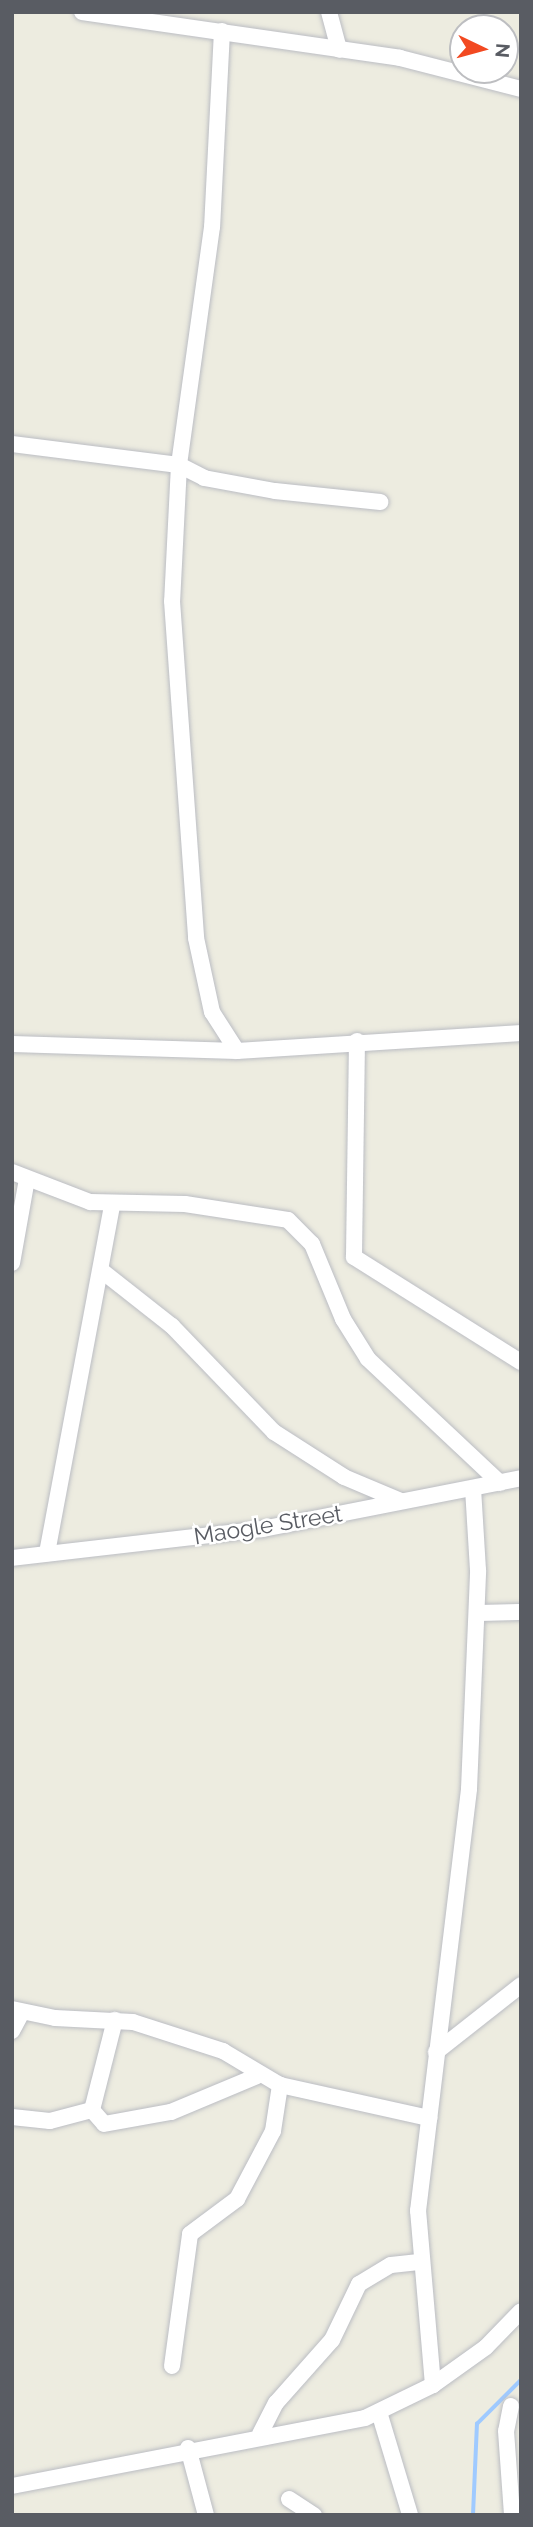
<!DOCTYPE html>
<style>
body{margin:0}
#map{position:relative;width:533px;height:2527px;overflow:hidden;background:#edece0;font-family:Raleway,sans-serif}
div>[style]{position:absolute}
.stream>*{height:3.5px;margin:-1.75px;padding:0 1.75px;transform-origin:1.75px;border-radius:1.75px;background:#9fcaff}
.roads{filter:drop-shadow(0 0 2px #bbbdc3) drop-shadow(0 0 2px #bbbdc3)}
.minor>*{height:16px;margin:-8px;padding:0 8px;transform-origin:8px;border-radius:8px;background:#fff}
span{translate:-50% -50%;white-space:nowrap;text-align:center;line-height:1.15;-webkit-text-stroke:5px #fff;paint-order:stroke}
.street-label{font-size:23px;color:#595c63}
.frame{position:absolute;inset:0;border:14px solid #595c63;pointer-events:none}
.north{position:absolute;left:449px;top:14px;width:70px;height:70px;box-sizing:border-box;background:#fff;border:2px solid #bdbec1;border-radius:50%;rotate:95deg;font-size:19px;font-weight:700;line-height:28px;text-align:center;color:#595c63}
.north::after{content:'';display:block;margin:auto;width:24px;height:32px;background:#f24921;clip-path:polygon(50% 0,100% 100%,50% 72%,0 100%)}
</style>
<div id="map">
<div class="stream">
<div style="left:473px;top:2515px;width:91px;rotate:-87.5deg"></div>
<div style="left:477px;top:2424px;width:62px;rotate:-45deg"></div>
</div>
<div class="roads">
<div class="minor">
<div style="left:82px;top:12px;width:321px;rotate:8.2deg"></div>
<div style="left:400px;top:58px;width:125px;rotate:14.4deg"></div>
<div style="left:329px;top:12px;width:39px;rotate:75deg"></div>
<div style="left:222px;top:31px;width:196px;rotate:92.9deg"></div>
<div style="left:212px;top:227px;width:240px;rotate:97.9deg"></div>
<div style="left:179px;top:465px;width:136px;rotate:92.9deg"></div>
<div style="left:172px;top:601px;width:338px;rotate:85.9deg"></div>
<div style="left:196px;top:938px;width:76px;rotate:77.8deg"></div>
<div style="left:212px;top:1012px;width:46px;rotate:57.3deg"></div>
<div style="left:12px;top:444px;width:168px;rotate:7.2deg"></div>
<div style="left:179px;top:465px;width:28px;rotate:27deg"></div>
<div style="left:204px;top:478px;width:72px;rotate:10.4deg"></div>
<div style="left:275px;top:491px;width:106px;rotate:6deg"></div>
<div style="left:357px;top:1041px;width:216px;rotate:90.8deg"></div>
<div style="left:354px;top:1257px;width:197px;rotate:32.2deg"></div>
<div style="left:12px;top:1044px;width:225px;rotate:1.8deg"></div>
<div style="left:237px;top:1051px;width:285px;rotate:-3.6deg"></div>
<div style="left:12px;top:1172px;width:84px;rotate:21deg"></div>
<div style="left:90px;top:1202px;width:95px;rotate:1.2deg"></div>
<div style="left:185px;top:1204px;width:104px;rotate:8.8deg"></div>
<div style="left:288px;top:1220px;width:34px;rotate:45deg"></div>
<div style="left:312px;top:1244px;width:81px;rotate:67.5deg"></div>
<div style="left:343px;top:1319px;width:47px;rotate:58deg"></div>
<div style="left:368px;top:1359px;width:181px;rotate:43.2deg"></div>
<div style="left:12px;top:1263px;width:85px;rotate:-79.9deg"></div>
<div style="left:102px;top:1271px;width:89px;rotate:38.2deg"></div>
<div style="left:172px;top:1326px;width:147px;rotate:46.1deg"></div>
<div style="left:274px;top:1432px;width:83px;rotate:32.7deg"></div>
<div style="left:344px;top:1477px;width:62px;rotate:22.8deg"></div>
<div style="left:47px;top:1553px;width:354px;rotate:-79.4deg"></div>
<div style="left:12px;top:1558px;width:252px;rotate:-6.6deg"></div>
<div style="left:262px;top:1529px;width:264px;rotate:-11.1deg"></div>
<div style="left:477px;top:1613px;width:44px;rotate:-1.3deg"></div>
<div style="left:12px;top:2009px;width:44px;rotate:11.8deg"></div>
<div style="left:55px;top:2018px;width:78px;rotate:2.9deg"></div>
<div style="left:133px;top:2022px;width:95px;rotate:17.9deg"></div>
<div style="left:223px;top:2051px;width:66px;rotate:30.8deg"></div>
<div style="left:280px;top:2085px;width:153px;rotate:12.5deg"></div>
<div style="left:12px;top:2031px;width:21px;rotate:-62deg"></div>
<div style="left:436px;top:2052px;width:108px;rotate:-38.2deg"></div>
<div style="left:92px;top:2110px;width:18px;rotate:49deg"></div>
<div style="left:104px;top:2124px;width:68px;rotate:-10.2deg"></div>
<div style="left:171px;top:2112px;width:93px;rotate:-22.7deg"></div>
<div style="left:12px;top:2117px;width:38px;rotate:6deg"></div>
<div style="left:50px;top:2121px;width:43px;rotate:-14.7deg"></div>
<div style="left:92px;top:2110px;width:93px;rotate:-75.7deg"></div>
<div style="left:172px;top:2366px;width:133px;rotate:-82.2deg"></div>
<div style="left:190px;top:2234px;width:59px;rotate:-36.7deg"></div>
<div style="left:237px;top:2199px;width:77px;rotate:-62.1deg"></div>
<div style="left:273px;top:2131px;width:47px;rotate:-81.3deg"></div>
<div style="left:433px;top:2385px;width:175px;rotate:-94.9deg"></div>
<div style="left:418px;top:2211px;width:425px;rotate:-83.1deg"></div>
<div style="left:469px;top:1789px;width:219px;rotate:-87.6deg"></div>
<div style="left:478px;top:1570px;width:82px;rotate:-93.5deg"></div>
<div style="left:511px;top:2406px;width:25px;rotate:101deg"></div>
<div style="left:506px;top:2431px;width:84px;rotate:85.9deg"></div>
<div style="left:379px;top:2412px;width:108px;rotate:73.2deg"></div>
<div style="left:260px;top:2434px;width:35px;rotate:-63deg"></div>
<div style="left:276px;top:2403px;width:84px;rotate:-48.4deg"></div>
<div style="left:332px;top:2340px;width:62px;rotate:-64.3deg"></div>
<div style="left:359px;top:2284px;width:37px;rotate:-31deg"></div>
<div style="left:391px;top:2265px;width:28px;rotate:-6deg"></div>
<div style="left:188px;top:2448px;width:69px;rotate:75deg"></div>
<div style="left:12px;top:2486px;width:359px;rotate:-10.9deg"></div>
<div style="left:365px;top:2418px;width:76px;rotate:-25.9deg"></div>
<div style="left:433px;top:2385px;width:65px;rotate:-35.6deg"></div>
<div style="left:486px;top:2347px;width:50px;rotate:-45.8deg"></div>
<div style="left:289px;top:2499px;width:30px;rotate:33deg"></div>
</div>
</div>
<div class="street-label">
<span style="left:268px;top:1525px;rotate:-9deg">Maogle Street</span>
</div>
<div class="frame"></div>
<div class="north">N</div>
</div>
